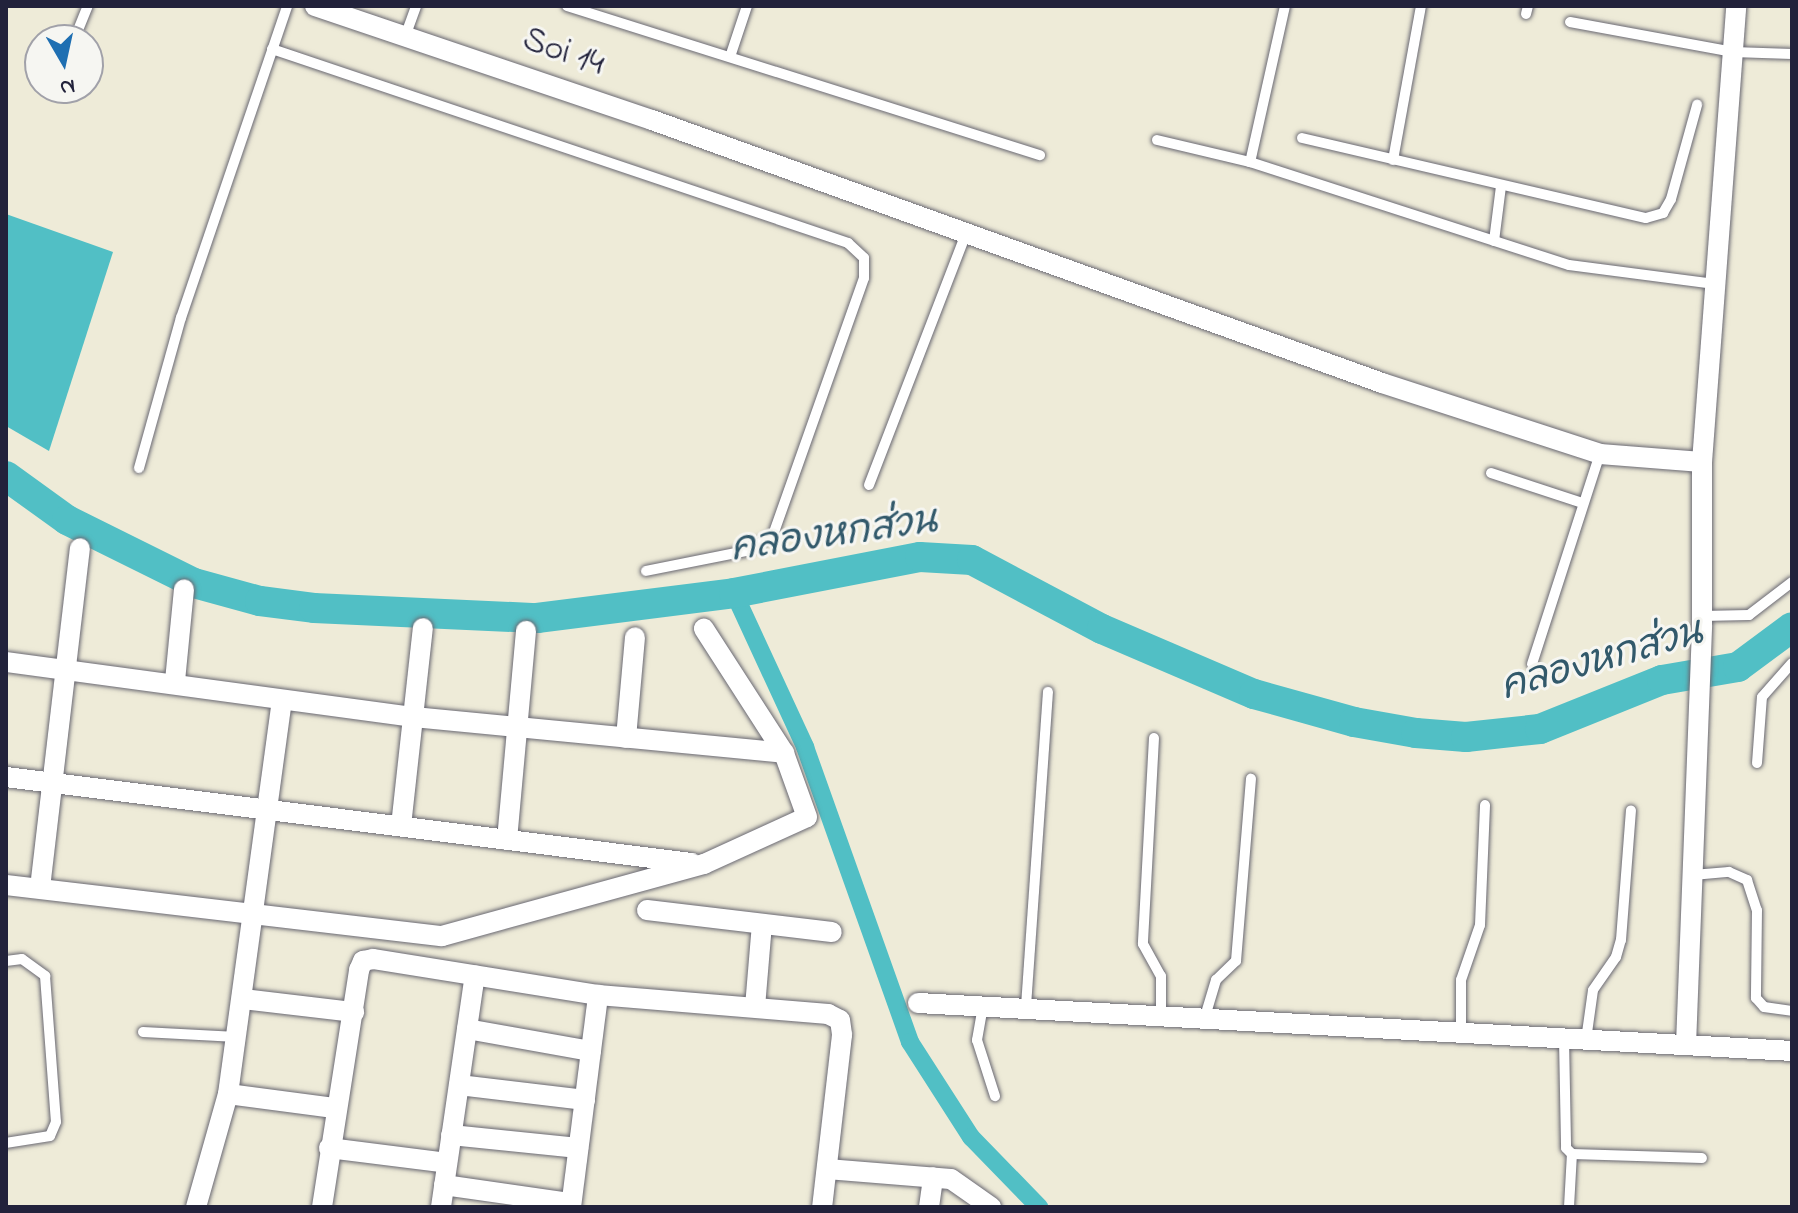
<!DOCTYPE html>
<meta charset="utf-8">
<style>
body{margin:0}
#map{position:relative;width:1798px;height:1213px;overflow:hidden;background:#eeebd8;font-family:"Indie Flower","Playpen Sans Thai",sans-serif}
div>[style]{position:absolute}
.water>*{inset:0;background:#51bfc5}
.canal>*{height:18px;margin:-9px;padding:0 9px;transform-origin:9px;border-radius:9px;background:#51bfc5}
.river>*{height:30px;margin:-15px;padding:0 15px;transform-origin:15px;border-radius:15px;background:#51bfc5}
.roads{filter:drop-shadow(0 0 2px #696872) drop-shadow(0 0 2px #696872)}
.lane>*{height:10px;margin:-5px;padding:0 5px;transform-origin:5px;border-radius:5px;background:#fff}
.street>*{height:20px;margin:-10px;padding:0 10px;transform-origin:10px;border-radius:10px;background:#fff}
span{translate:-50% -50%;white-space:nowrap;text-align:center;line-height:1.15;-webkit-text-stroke:6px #f6f6f2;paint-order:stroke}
.street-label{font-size:36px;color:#22223b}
.water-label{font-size:38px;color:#32596b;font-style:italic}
.frame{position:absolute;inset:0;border:8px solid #22223b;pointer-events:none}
.north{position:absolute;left:24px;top:24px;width:80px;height:80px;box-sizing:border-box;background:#f6f6f2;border:2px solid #a1a1a9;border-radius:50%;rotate:171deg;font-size:22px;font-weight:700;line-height:32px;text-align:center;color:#22223b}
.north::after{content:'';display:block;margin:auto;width:28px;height:36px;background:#1f6fb2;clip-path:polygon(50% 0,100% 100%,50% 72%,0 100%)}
</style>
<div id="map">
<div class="water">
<div style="clip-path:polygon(6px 214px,113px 252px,49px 451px,6px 426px)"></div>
</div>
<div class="canal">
<div style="left:734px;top:593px;width:170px;rotate:65.2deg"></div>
<div style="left:805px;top:747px;width:313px;rotate:70.4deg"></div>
<div style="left:910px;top:1042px;width:113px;rotate:57.3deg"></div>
<div style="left:971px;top:1137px;width:98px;rotate:45.8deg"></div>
</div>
<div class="river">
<div style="left:6px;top:476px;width:75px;rotate:35.8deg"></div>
<div style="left:67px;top:520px;width:142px;rotate:26.4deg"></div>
<div style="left:194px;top:583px;width:68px;rotate:15.3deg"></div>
<div style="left:260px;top:601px;width:54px;rotate:7.4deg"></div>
<div style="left:314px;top:608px;width:223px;rotate:2.6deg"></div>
<div style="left:537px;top:618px;width:199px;rotate:-7.2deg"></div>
<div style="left:734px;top:593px;width:189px;rotate:-11deg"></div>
<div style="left:920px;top:557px;width:52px;rotate:3.3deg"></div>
<div style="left:972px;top:560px;width:147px;rotate:28deg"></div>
<div style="left:1102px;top:629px;width:165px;rotate:23.2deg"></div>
<div style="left:1254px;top:694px;width:104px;rotate:15.6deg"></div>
<div style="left:1354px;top:722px;width:63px;rotate:10.1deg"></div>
<div style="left:1416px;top:733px;width:50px;rotate:4.6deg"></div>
<div style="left:1466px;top:737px;width:74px;rotate:-6.2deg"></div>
<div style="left:1540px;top:729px;width:131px;rotate:-21.9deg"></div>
<div style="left:1662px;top:680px;width:77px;rotate:-9.7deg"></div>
<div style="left:1738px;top:667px;width:67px;rotate:-36.5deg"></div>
</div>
<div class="roads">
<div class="lane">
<div style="left:567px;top:6px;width:496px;rotate:17.5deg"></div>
<div style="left:1285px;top:6px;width:160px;rotate:102.6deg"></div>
<div style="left:1250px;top:162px;width:335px;rotate:17.9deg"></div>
<div style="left:1569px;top:265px;width:147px;rotate:7.4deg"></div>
<div style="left:1526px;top:14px;width:8px;rotate:-76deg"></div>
<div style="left:1570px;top:22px;width:166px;rotate:10.4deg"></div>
<div style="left:1733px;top:52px;width:59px;rotate:1.9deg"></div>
<div style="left:406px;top:34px;width:30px;rotate:-70deg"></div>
<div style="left:74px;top:40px;width:37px;rotate:-68deg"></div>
<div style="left:272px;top:49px;width:608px;rotate:18.61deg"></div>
<div style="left:848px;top:243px;width:22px;rotate:43deg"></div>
<div style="left:864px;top:258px;width:20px;rotate:90deg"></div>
<div style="left:864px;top:278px;width:273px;rotate:109.5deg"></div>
<div style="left:773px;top:535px;width:31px;rotate:149deg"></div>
<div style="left:746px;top:551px;width:102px;rotate:168.7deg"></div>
<div style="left:731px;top:54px;width:51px;rotate:-71.6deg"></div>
<div style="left:1302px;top:138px;width:353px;rotate:13.1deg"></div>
<div style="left:1646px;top:218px;width:18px;rotate:-16deg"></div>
<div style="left:1663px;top:213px;width:16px;rotate:-60deg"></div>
<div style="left:1671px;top:199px;width:98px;rotate:-74.5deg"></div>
<div style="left:1157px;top:140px;width:96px;rotate:13.3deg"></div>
<div style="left:1393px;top:160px;width:157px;rotate:-79.7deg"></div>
<div style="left:1494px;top:241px;width:55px;rotate:-82.7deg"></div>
<div style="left:139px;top:468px;width:156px;rotate:-74.4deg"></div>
<div style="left:181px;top:318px;width:330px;rotate:-71.2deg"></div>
<div style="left:1491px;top:473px;width:97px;rotate:18.1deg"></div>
<div style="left:869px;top:485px;width:270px;rotate:-68.9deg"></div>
<div style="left:1702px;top:616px;width:47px;rotate:-1.2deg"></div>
<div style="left:1749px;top:615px;width:54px;rotate:-37.5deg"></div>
<div style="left:1532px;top:664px;width:221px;rotate:-72.1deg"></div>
<div style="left:1154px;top:738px;width:206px;rotate:93.1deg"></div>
<div style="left:1143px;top:944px;width:37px;rotate:61deg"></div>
<div style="left:1161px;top:976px;width:41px;rotate:90deg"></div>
<div style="left:1757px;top:763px;width:66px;rotate:-85.7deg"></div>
<div style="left:1762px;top:697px;width:45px;rotate:-48.6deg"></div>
<div style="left:1693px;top:875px;width:36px;rotate:-5deg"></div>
<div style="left:1729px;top:872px;width:20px;rotate:24deg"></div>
<div style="left:1747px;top:880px;width:32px;rotate:72deg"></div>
<div style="left:1757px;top:910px;width:88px;rotate:90.7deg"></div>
<div style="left:1756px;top:998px;width:12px;rotate:48deg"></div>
<div style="left:1764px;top:1007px;width:28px;rotate:8deg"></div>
<div style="left:6px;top:961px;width:16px;rotate:-7deg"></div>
<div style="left:22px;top:959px;width:29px;rotate:36deg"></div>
<div style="left:45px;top:976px;width:146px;rotate:85.7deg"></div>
<div style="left:56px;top:1122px;width:15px;rotate:113deg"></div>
<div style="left:50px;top:1136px;width:45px;rotate:171deg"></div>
<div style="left:983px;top:1006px;width:35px;rotate:100deg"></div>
<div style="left:977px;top:1040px;width:59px;rotate:72.2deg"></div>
<div style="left:1026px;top:1006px;width:315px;rotate:-86deg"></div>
<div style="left:1204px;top:1020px;width:42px;rotate:-73.3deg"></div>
<div style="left:1216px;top:980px;width:28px;rotate:-44deg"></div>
<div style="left:1236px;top:961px;width:183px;rotate:-85.3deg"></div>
<div style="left:143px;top:1032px;width:94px;rotate:3deg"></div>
<div style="left:1461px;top:1033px;width:53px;rotate:-90deg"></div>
<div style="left:1461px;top:980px;width:58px;rotate:-70.9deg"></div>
<div style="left:1480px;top:925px;width:120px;rotate:-87.6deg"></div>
<div style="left:1564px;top:1039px;width:109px;rotate:88.9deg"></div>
<div style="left:1566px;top:1148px;width:8px;rotate:45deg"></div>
<div style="left:1572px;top:1154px;width:130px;rotate:1.8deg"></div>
<div style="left:1586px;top:1040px;width:50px;rotate:-82deg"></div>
<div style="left:1593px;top:990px;width:40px;rotate:-55.1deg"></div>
<div style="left:1616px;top:957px;width:18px;rotate:-74deg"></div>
<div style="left:1621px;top:940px;width:130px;rotate:-85.6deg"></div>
<div style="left:1569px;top:1207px;width:53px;rotate:-86.8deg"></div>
</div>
<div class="street">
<div style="left:315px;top:6px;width:356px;rotate:18.7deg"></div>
<div style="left:652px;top:120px;width:776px;rotate:19.81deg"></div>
<div style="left:1382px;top:383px;width:229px;rotate:18deg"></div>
<div style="left:1600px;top:454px;width:102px;rotate:4.5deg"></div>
<div style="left:6px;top:662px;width:411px;rotate:7.7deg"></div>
<div style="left:413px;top:717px;width:373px;rotate:5.5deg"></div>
<div style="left:175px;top:681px;width:92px;rotate:-84.4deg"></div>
<div style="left:626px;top:738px;width:101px;rotate:-84.9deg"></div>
<div style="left:6px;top:777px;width:691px;rotate:7.15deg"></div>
<div style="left:401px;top:826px;width:199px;rotate:-83.7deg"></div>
<div style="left:507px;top:840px;width:210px;rotate:-84.8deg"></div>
<div style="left:6px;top:885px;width:439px;rotate:6.7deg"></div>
<div style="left:442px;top:936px;width:272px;rotate:-15.4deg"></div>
<div style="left:704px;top:864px;width:113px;rotate:-24.5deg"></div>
<div style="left:807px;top:817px;width:68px;rotate:-109.8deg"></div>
<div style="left:784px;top:753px;width:148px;rotate:-122.8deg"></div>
<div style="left:40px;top:888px;width:342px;rotate:-83.3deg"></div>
<div style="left:647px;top:910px;width:186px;rotate:6.8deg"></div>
<div style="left:243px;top:999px;width:112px;rotate:6.7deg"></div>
<div style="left:918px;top:1003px;width:875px;rotate:3.14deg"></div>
<div style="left:755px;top:1007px;width:83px;rotate:-85.2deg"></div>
<div style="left:467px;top:1029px;width:126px;rotate:10.1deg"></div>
<div style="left:1686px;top:1045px;width:420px;rotate:-87.8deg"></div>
<div style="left:1702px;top:625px;width:163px;rotate:-90deg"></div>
<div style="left:1702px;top:462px;width:457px;rotate:-85.7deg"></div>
<div style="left:459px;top:1085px;width:127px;rotate:6.8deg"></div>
<div style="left:228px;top:1094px;width:107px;rotate:7.5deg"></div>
<div style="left:451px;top:1135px;width:128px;rotate:5.8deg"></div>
<div style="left:329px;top:1148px;width:119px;rotate:7.2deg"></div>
<div style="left:827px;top:1169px;width:124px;rotate:4.6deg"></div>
<div style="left:951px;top:1179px;width:49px;rotate:35deg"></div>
<div style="left:444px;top:1185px;width:128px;rotate:8.1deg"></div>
<div style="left:196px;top:1207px;width:117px;rotate:-74.2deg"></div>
<div style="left:228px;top:1094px;width:397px;rotate:-82.2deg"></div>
<div style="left:322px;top:1207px;width:240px;rotate:-81.1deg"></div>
<div style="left:359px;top:970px;width:10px;rotate:-66deg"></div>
<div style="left:363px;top:961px;width:10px;rotate:-11deg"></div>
<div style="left:373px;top:959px;width:228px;rotate:9.1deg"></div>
<div style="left:598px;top:995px;width:231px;rotate:4.7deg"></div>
<div style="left:828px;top:1014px;width:13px;rotate:27deg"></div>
<div style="left:840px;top:1020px;width:15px;rotate:82deg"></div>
<div style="left:842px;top:1035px;width:173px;rotate:96.6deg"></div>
<div style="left:441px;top:1207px;width:234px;rotate:-81.7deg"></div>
<div style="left:571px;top:1207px;width:214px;rotate:-82.7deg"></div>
<div style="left:929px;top:1207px;width:30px;rotate:-82deg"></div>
</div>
</div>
<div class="street-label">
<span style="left:563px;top:53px;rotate:19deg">Soi 14</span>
</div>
<div class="water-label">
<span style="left:834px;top:537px;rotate:-8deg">คลองหกส่วน</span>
<span style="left:1602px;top:662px;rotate:-16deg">คลองหกส่วน</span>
</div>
<div class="frame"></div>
<div class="north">N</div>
</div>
